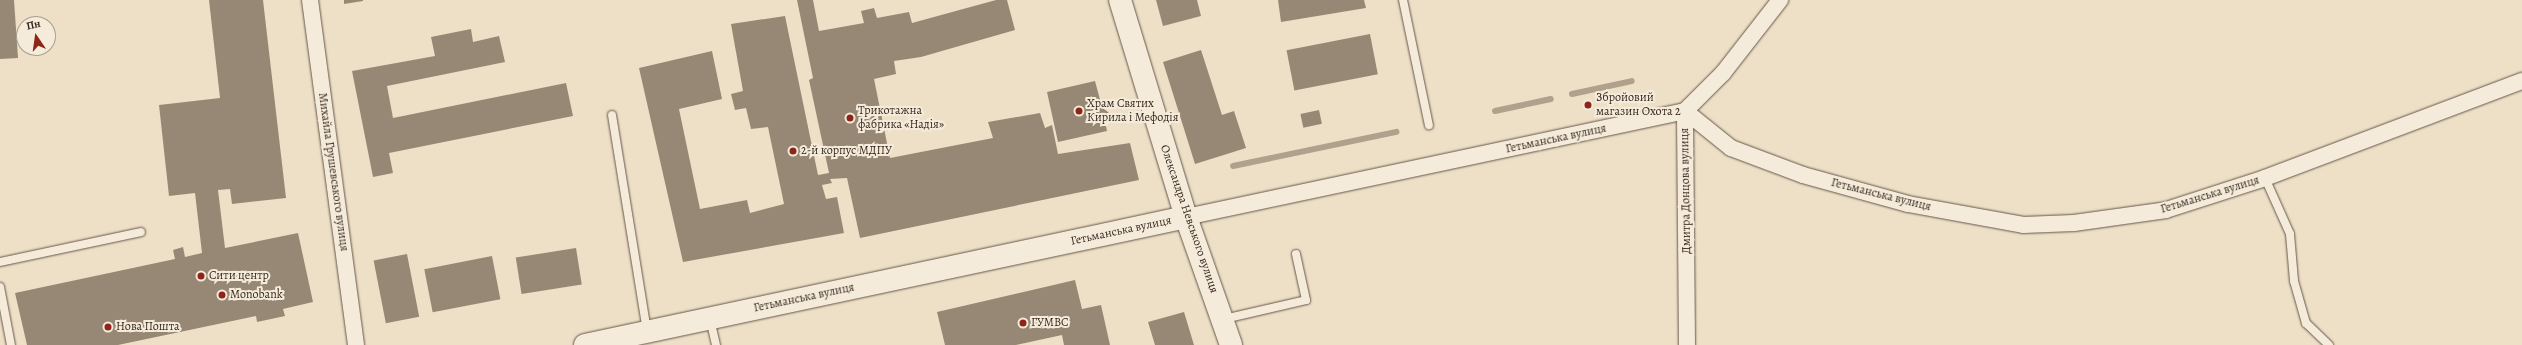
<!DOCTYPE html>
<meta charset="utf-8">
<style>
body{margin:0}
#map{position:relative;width:2522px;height:345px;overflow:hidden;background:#eee0c7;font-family:Alegreya,serif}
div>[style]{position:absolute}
.stream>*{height:6px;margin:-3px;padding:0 3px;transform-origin:3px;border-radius:3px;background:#b0a18d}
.building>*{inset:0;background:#978875;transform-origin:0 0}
.roads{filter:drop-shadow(0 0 1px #665648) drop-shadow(0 0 1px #665648)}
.lane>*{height:8px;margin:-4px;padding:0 4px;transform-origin:4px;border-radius:4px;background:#f4ebdb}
.street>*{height:16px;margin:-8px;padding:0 8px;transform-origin:8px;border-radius:8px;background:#f4ebdb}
.secondary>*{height:22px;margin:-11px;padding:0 11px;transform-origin:11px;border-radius:11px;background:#f4ebdb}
.dots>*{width:11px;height:11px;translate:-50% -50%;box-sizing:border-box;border:2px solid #f4ebdb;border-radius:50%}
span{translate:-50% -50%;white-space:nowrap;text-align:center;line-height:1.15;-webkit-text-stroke:4px #f4ebdb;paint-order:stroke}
.poi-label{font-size:12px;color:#38281d}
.left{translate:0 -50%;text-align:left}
.street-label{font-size:12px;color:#38281d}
.north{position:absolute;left:16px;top:16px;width:40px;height:40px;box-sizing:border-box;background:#f4ebdb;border:1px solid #a99d8f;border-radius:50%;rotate:347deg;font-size:11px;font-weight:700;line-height:16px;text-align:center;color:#38281d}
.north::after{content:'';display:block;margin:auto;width:14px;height:18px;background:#8f2418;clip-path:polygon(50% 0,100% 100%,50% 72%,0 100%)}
</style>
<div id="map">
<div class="stream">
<div style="left:1572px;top:94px;width:61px;rotate:-12.2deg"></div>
<div style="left:1495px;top:111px;width:57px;rotate:-12.1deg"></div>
<div style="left:1233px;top:166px;width:167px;rotate:-11.8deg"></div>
</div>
<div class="building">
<div style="clip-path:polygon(0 0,14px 0,18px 58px,0 59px)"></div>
<div style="clip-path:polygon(209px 0,263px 0,286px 198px,232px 204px,230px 189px,218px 190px,225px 248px,298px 233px,313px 302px,283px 309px,285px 316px,257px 322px,256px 316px,118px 345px,27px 345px,15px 293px,175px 259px,173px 250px,183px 247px,185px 257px,202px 253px,195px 193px,169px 196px,159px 105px,220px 98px)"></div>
<div style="clip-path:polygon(344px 0,363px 0,363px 1px,344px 4px)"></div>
<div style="clip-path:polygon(797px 0,813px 0,819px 31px,864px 23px,861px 11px,874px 8px,877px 18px,909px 12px,912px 23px,996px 0,1007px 0,1015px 30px,921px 57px,894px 61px,896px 74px,874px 79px,890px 158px,993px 138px,988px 122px,1040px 113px,1045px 128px,1052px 125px,1058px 154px,1130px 143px,1139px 180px,860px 238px,847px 178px,830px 179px,832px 183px,822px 185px,826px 199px,837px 197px,844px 233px,683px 262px,639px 68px,712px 51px,722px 99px,679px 109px,700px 209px,747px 200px,750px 213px,784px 204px,768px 127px,751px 129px,746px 108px,735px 110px,731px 94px,743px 91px,731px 24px,785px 16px,818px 175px,829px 173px,809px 80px,813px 78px)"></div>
<div style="clip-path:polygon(1156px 0,1197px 0,1201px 16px,1163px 26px)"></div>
<div style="clip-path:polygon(1278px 0,1364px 0,1366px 8px,1281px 22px)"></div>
<div style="clip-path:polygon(471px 29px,473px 42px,499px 36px,505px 62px,387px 86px,393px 118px,566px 83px,573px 116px,389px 153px,393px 173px,373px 177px,352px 71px,435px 56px,431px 37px)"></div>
<div style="left:1370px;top:34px;width:41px;height:85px;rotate:79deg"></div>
<div style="clip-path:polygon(1201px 50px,1222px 115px,1234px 111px,1246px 148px,1195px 164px,1163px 62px)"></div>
<div style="clip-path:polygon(1095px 81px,1102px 107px,1109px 113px,1105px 121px,1107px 131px,1058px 142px,1047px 92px)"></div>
<div style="left:1319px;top:110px;width:14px;height:19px;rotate:78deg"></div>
<div style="left:576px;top:248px;width:37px;height:61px;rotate:81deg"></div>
<div style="left:407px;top:254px;width:64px;height:34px;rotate:79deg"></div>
<div style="left:492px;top:256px;width:44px;height:69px;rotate:79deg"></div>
<div style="clip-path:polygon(1075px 280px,1082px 309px,1101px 305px,1110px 345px,1064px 345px,1062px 335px,1016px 345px,945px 345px,937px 312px)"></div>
<div style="clip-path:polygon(1184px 312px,1194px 345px,1155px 345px,1148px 322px)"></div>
</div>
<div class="roads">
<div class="lane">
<div style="left:1403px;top:0;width:128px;rotate:78.3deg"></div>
<div style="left:612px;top:115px;width:219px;rotate:80.8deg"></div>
<div style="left:2265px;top:178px;width:61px;rotate:65.9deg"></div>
<div style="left:2290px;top:234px;width:47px;rotate:85.1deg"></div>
<div style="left:2294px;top:281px;width:44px;rotate:74.1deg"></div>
<div style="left:2306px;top:323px;width:32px;rotate:44deg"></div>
<div style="left:0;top:262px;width:144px;rotate:-12deg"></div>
<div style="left:0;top:287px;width:59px;rotate:79.3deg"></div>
<div style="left:710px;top:319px;width:27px;rotate:77deg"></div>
<div style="left:1224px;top:319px;width:84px;rotate:-13deg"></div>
<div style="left:1306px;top:300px;width:47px;rotate:-102.3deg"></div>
</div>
<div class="street">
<div style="left:310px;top:0;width:348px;rotate:82.4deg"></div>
<div style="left:1186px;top:217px;width:510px;rotate:-11.99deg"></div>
<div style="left:1685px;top:111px;width:59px;rotate:38.8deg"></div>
<div style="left:1731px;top:148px;width:77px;rotate:20.6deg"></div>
<div style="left:1803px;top:175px;width:109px;rotate:15.4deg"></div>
<div style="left:1908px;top:204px;width:117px;rotate:10.3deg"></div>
<div style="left:2023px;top:225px;width:51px;rotate:-2.2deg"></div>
<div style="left:2074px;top:223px;width:93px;rotate:-8deg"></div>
<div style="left:2166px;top:210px;width:104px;rotate:-17.9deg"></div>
<div style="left:2265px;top:178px;width:275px;rotate:-20.7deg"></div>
<div style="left:1687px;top:345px;width:234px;rotate:-90.5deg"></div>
<div style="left:1685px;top:111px;width:54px;rotate:-45deg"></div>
<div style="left:1723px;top:73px;width:93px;rotate:-52deg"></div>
</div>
<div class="secondary">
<div style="left:1120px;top:0;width:227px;rotate:73.1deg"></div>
<div style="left:1186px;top:217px;width:136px;rotate:70.6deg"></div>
<div style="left:585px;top:345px;width:614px;rotate:-12.02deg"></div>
</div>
</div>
<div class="dots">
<div style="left:1588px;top:105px;background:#8f2418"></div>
<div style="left:1079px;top:111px;background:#8f2418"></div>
<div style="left:850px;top:118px;background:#8f2418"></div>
<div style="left:793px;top:151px;background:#8f2418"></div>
<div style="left:201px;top:276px;background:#8f2418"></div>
<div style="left:222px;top:295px;background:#8f2418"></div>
<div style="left:1023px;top:323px;background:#8f2418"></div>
<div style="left:108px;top:327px;background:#8f2418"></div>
</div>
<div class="poi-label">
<span class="left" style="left:1596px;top:105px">Збройовий<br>магазин Охота 2</span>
<span class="left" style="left:1087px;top:111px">Храм Святих<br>Кирила і Мефодія</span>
<span class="left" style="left:858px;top:118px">Трикотажна<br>фабрика «Надія»</span>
<span class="left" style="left:801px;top:151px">2-й корпус МДПУ</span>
<span class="left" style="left:209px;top:276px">Сити центр</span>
<span class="left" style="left:230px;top:295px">Monobank</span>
<span class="left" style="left:1031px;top:323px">ГУМВС</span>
<span class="left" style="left:116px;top:327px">Нова Пошта</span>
</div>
<div class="street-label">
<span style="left:1556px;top:139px;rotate:-12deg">Гетьманська вулиця</span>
<span style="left:333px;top:172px;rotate:82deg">Михайла Грушевського вулиця</span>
<span style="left:1686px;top:191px;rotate:-91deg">Дмитра Донцова вулиця</span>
<span style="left:1881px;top:195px;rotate:14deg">Гетьманська вулиця</span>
<span style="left:2210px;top:195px;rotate:-17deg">Гетьманська вулиця</span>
<span style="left:1189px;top:219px;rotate:71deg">Олександра Невського вулиця</span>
<span style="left:1121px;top:231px;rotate:-12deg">Гетьманська вулиця</span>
<span style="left:804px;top:298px;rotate:-12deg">Гетьманська вулиця</span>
</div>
<div class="north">Пн</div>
</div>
